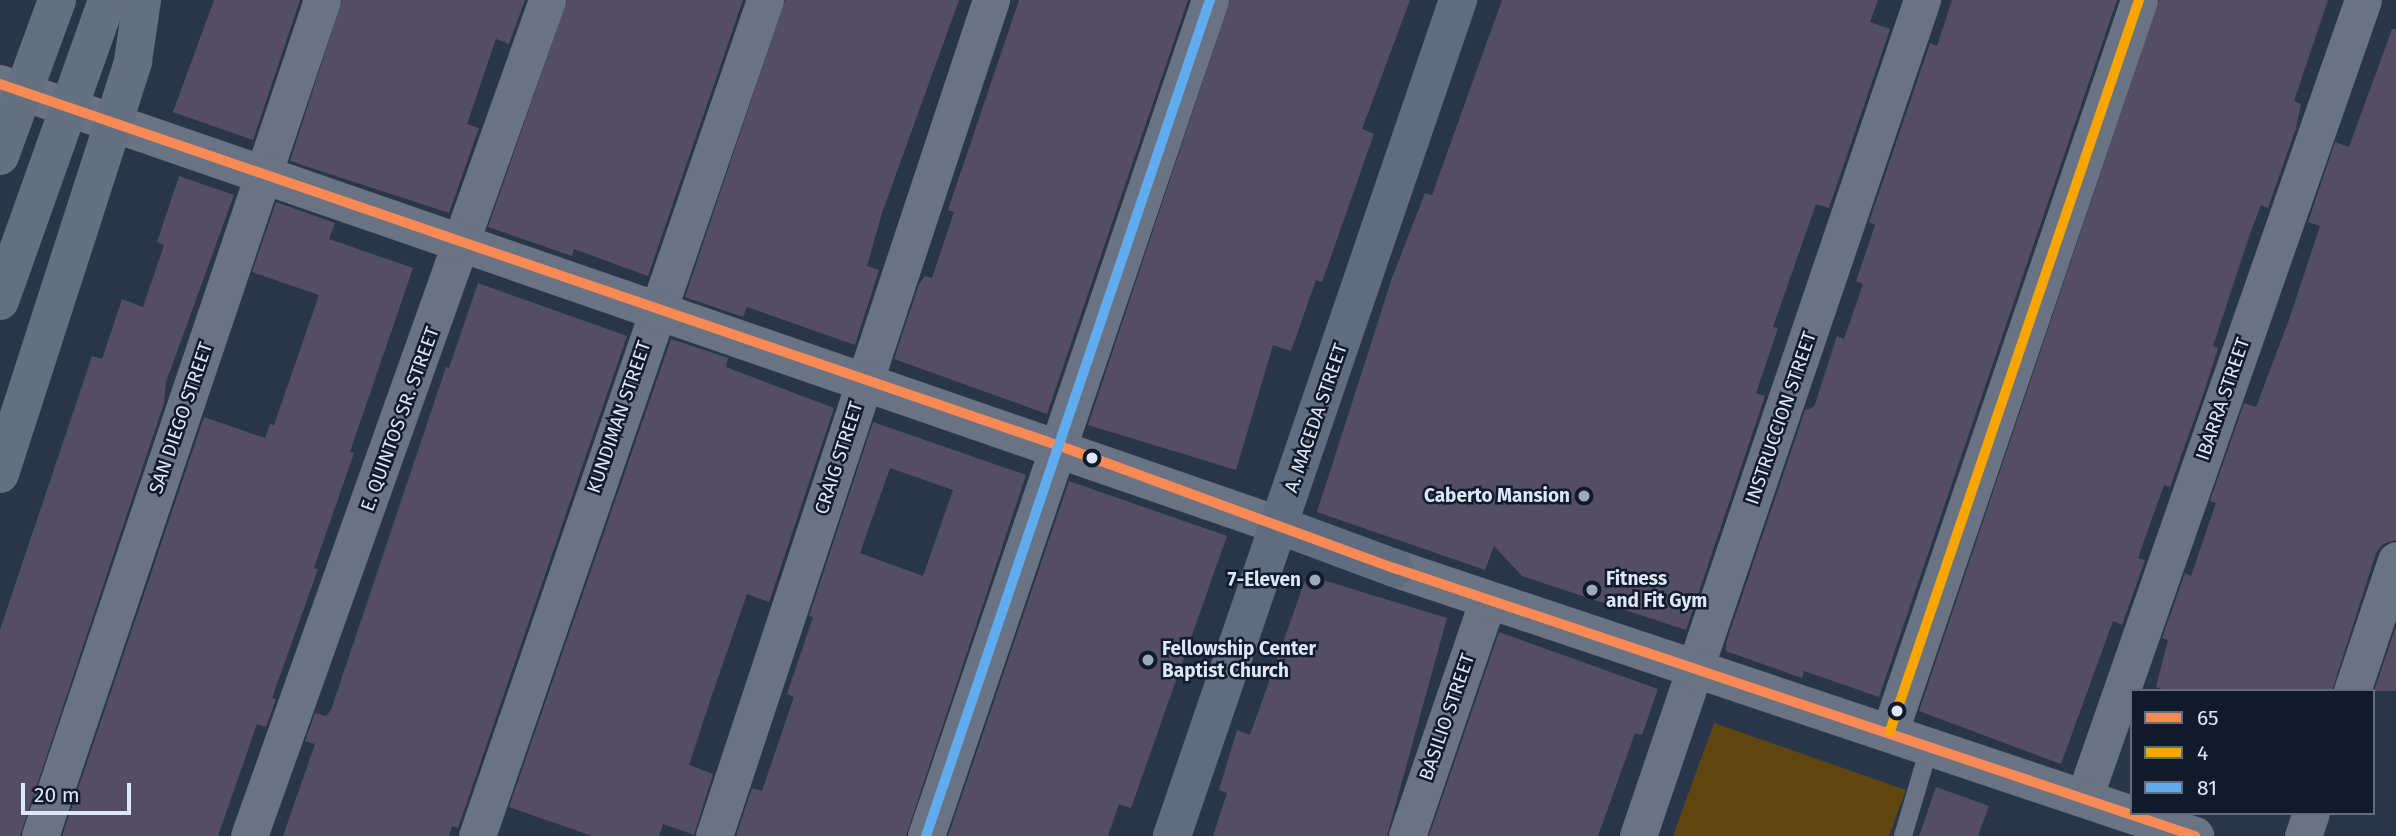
<!DOCTYPE html>
<style>
body{margin:0}
#map{position:relative;width:2396px;height:836px;overflow:hidden;background:#293649;font-family:"Fira Sans",sans-serif}
div>[style]{position:absolute}
.green>*{inset:0;background:#5f4611}
.building>*{inset:0;background:#534e63}
.service>*{height:18px;margin:-9px;padding:0 9px;transform-origin:9px;border-radius:9px;background:#697384}
.minor>*{height:37px;margin:-18.5px;padding:0 18.5px;transform-origin:18.5px;border-radius:18.5px;background:#697384}
.tertiary>*{height:38px;margin:-19px;padding:0 19px;transform-origin:19px;border-radius:19px;background:#697384}
.secondary>*{height:38px;margin:-19px;padding:0 19px;transform-origin:19px;border-radius:19px;background:#606c80}
.motorway-bridge>*{height:38px;margin:-19px;padding:0 19px;transform-origin:19px;border-radius:19px;background:#646f7f}
.bus-1>*{height:10px;margin:-5px;padding:0 5px;transform-origin:5px;border-radius:5px;background:#f98a56}
.bus-2>*{height:10px;margin:-5px;padding:0 5px;transform-origin:5px;border-radius:5px;background:#f7a600}
.bus-3>*{height:10px;margin:-5px;padding:0 5px;transform-origin:5px;border-radius:5px;background:#60acee}
.dots>*{width:19px;height:19px;translate:-50% -50%;box-sizing:border-box;border:4px solid #101a2b;border-radius:50%}
span{translate:-50% -50%;white-space:nowrap;text-align:center;line-height:1.15;-webkit-text-stroke:5px #101a2b;paint-order:stroke}
.street-label{font-size:19px;color:#dce8fa}
.poi-label{font-size:19px;color:#dce8fa;font-weight:700}
.right{translate:-100% -50%;text-align:right}
.left{translate:0 -50%;text-align:left}
.legend{position:absolute;left:2130px;top:689px;width:245px;height:126px;box-sizing:border-box;background:#101a2b;border:2px solid #626c7e;margin:0;padding:9px 12px;list-style:none;font-size:21px;color:#dce8fa}
.legend li{display:flex;align-items:center;gap:14px;height:35px}
.legend b{width:35px;border:2px solid #626c7e}
.scale{position:absolute;left:21px;top:783px;width:110px;height:32px;box-sizing:border-box;border:4px solid #dce8fa;border-top:0;padding-left:9px;font-size:21px;line-height:24px;white-space:nowrap;color:#dce8fa;-webkit-text-stroke:5px #101a2b;paint-order:stroke}
</style>
<div id="map">
<div class="green">
<div style="clip-path:polygon(1714px 723px,1906px 790px,1889px 836px,1673px 836px)"></div>
</div>
<div class="building">
<div style="clip-path:polygon(214px 0,300px 0,253px 140px,173px 112px)"></div>
<div style="clip-path:polygon(342px 0,525px 0,509px 44px,496px 39px,467px 124px,479px 128px,449px 213px,290px 161px)"></div>
<div style="clip-path:polygon(567px 0,743px 0,648px 276px,574px 249px,572px 256px,488px 227px)"></div>
<div style="clip-path:polygon(785px 0,959px 0,882px 213px,867px 266px,879px 270px,855px 345px,747px 307px,743px 317px,685px 297px)"></div>
<div style="clip-path:polygon(1019px 0,1188px 0,1047px 414px,894px 359px,919px 284px,925px 276px,932px 278px,954px 212px,948px 210px)"></div>
<div style="clip-path:polygon(1230px 0,1410px 0,1362px 129px,1374px 134px,1322px 282px,1316px 280px,1291px 351px,1273px 345px,1236px 470px,1088px 425px)"></div>
<div style="clip-path:polygon(1502px 0,1878px 0,1870px 22px,1890px 29px,1829px 208px,1816px 204px,1773px 327px,1778px 328px,1756px 393px,1765px 396px,1686px 630px,1522px 576px,1494px 546px,1485px 570px,1317px 512px,1392px 278px,1425px 193px,1432px 195px)"></div>
<div style="clip-path:polygon(1952px 0,2117px 0,1879px 697px,1804px 671px,1802px 678px,1726px 651px,1726px 643px,1805px 410px,1814px 407px,1837px 336px,1844px 339px,1863px 284px,1856px 281px,1875px 225px,1869px 222px,1930px 43px,1937px 46px)"></div>
<div style="clip-path:polygon(2159px 0,2328px 0,2294px 101px,2301px 104px,2296px 128px,2268px 208px,2261px 205px,2250px 234px,2213px 346px,2218px 348px,2205px 389px,2170px 487px,2164px 485px,2138px 558px,2145px 560px,2122px 625px,2113px 621px,2061px 764px,1919px 711px)"></div>
<div style="clip-path:polygon(2392px 29px,2396px 29px,2396px 540px,2383px 544px,2376px 553px,2332px 691px,2168px 691px,2156px 687px,2168px 640px,2162px 638px,2185px 573px,2191px 576px,2216px 503px,2210px 501px,2244px 403px,2256px 407px,2290px 317px,2320px 226px,2308px 222px,2335px 142px,2349px 147px)"></div>
<div style="clip-path:polygon(179px 176px,234px 195px,166px 382px,164px 403px,20px 836px,0 836px,0 630px,92px 356px,102px 359px,122px 299px,143px 307px,164px 245px,157px 242px)"></div>
<div style="clip-path:polygon(276px 202px,335px 223px,329px 239px,413px 268px,350px 452px,354px 453px,314px 568px,318px 569px,272px 698px,276px 699px,266px 727px,257px 724px,218px 836px,62px 836px,204px 417px,265px 438px,270px 424px,274px 425px,319px 295px,252px 272px)"></div>
<div style="clip-path:polygon(478px 283px,627px 336px,458px 828px,452px 826px,449px 836px,283px 836px,315px 744px,305px 741px,315px 713px,326px 716px,331px 710px,446px 367px,449px 368px)"></div>
<div style="clip-path:polygon(671px 339px,728px 358px,726px 367px,834px 408px,769px 602px,747px 594px,712px 695px,689px 765px,713px 774px,694px 835px,663px 824px,659px 836px,592px 836px,509px 807px)"></div>
<div style="clip-path:polygon(evenodd,873px 422px,1026px 475px,906px 836px,736px 836px,752px 788px,762px 791px,782px 732px,794px 697px,787px 694px,813px 617px,809px 616px,873px 422px,890px 468px,953px 490px,923px 576px,860px 553px,890px 468px)"></div>
<div style="clip-path:polygon(1069px 481px,1227px 536px,1131px 808px,1119px 804px,1108px 836px,948px 836px)"></div>
<div style="clip-path:polygon(1307px 575px,1447px 618px,1387px 836px,1213px 836px,1227px 793px,1219px 790px,1237px 730px,1250px 735px)"></div>
<div style="clip-path:polygon(2396px 626px,2396px 691px,2374px 691px)"></div>
<div style="clip-path:polygon(1499px 632px,1658px 689px,1642px 735px,1635px 733px,1598px 836px,1429px 836px)"></div>
<div style="clip-path:polygon(1936px 787px,1989px 806px,1978px 836px,1919px 836px)"></div>
</div>
<div class="service">
<div style="left:1903px;top:836px;width:95px;rotate:-73.5deg"></div>
</div>
<div class="minor">
<div style="left:2352px;top:691px;width:138px;rotate:-71.4deg"></div>
<div style="left:1890px;top:731px;width:772px;rotate:-71.19deg"></div>
<div style="left:2084px;top:798px;width:845px;rotate:-70.73deg"></div>
<div style="left:40px;top:836px;width:882px;rotate:-71.36deg"></div>
<div style="left:249px;top:836px;width:888px;rotate:-70.38deg"></div>
<div style="left:477px;top:836px;width:884px;rotate:-70.99deg"></div>
<div style="left:714px;top:836px;width:881px;rotate:-71.67deg"></div>
<div style="left:926px;top:836px;width:883px;rotate:-71.24deg"></div>
<div style="left:1407px;top:836px;width:250px;rotate:-71.1deg"></div>
<div style="left:1638px;top:836px;width:883px;rotate:-71.24deg"></div>
<div style="left:2303px;top:836px;width:24px;rotate:-71deg"></div>
</div>
<div class="tertiary">
<div style="left:0;top:84px;width:1355px;rotate:19.04deg"></div>
<div style="left:1394px;top:568px;width:845px;rotate:18.5deg"></div>
</div>
<div class="secondary">
<div style="left:1281px;top:526px;width:121px;rotate:20.4deg"></div>
<div style="left:1172px;top:836px;width:884px;rotate:-71.11deg"></div>
</div>
<div class="motorway-bridge">
<div style="left:0;top:156px;width:166px;rotate:-69.9deg"></div>
<div style="left:0;top:301px;width:319px;rotate:-70.4deg"></div>
<div style="left:0;top:474px;width:434px;rotate:-72.1deg"></div>
<div style="left:133px;top:61px;width:62px;rotate:-81.6deg"></div>
</div>
<div class="bus-1">
<div style="left:0;top:84px;width:1120px;rotate:18.86deg"></div>
<div style="left:1060px;top:446px;width:356px;rotate:20.1deg"></div>
<div style="left:1394px;top:568px;width:845px;rotate:18.5deg"></div>
</div>
<div class="bus-2">
<div style="left:1890px;top:731px;width:772px;rotate:-71.19deg"></div>
</div>
<div class="bus-3">
<div style="left:926px;top:836px;width:883px;rotate:-71.24deg"></div>
</div>
<div class="dots">
<div style="left:1092px;top:458px;background:#dce8fa"></div>
<div style="left:1584px;top:496px;background:#9daabc"></div>
<div style="left:1315px;top:580px;background:#9daabc"></div>
<div style="left:1592px;top:590px;background:#9daabc"></div>
<div style="left:1148px;top:660px;background:#9daabc"></div>
<div style="left:1897px;top:711px;background:#dce8fa"></div>
</div>
<div class="street-label">
<span style="left:2223px;top:399px;rotate:-71deg">IBARRA STREET</span>
<span style="left:619px;top:417px;rotate:-71deg">KUNDIMAN STREET</span>
<span style="left:181px;top:418px;rotate:-71deg">SAN DIEGO STREET</span>
<span style="left:1316px;top:418px;rotate:-71deg">A. MACEDA STREET</span>
<span style="left:1781px;top:418px;rotate:-71deg">INSTRUCCION STREET</span>
<span style="left:400px;top:419px;rotate:-70deg">E. QUINTOS SR. STREET</span>
<span style="left:839px;top:458px;rotate:-72deg">CRAIG STREET</span>
<span style="left:1447px;top:717px;rotate:-71deg">BASILIO STREET</span>
</div>
<div class="poi-label">
<span class="right" style="left:1570px;top:496px">Caberto Mansion</span>
<span class="left" style="left:1606px;top:590px">Fitness<br>and Fit Gym</span>
<span class="right" style="left:1301px;top:580px">7-Eleven</span>
<span class="left" style="left:1162px;top:660px">Fellowship Center<br>Baptist Church</span>
</div>
<ul class="legend">
<li><b style="height:9px;background:#f98a56"></b>65</li>
<li><b style="height:9px;background:#f7a600"></b>4</li>
<li><b style="height:9px;background:#60acee"></b>81</li>
</ul>
<div class="scale">20 m</div>
</div>
